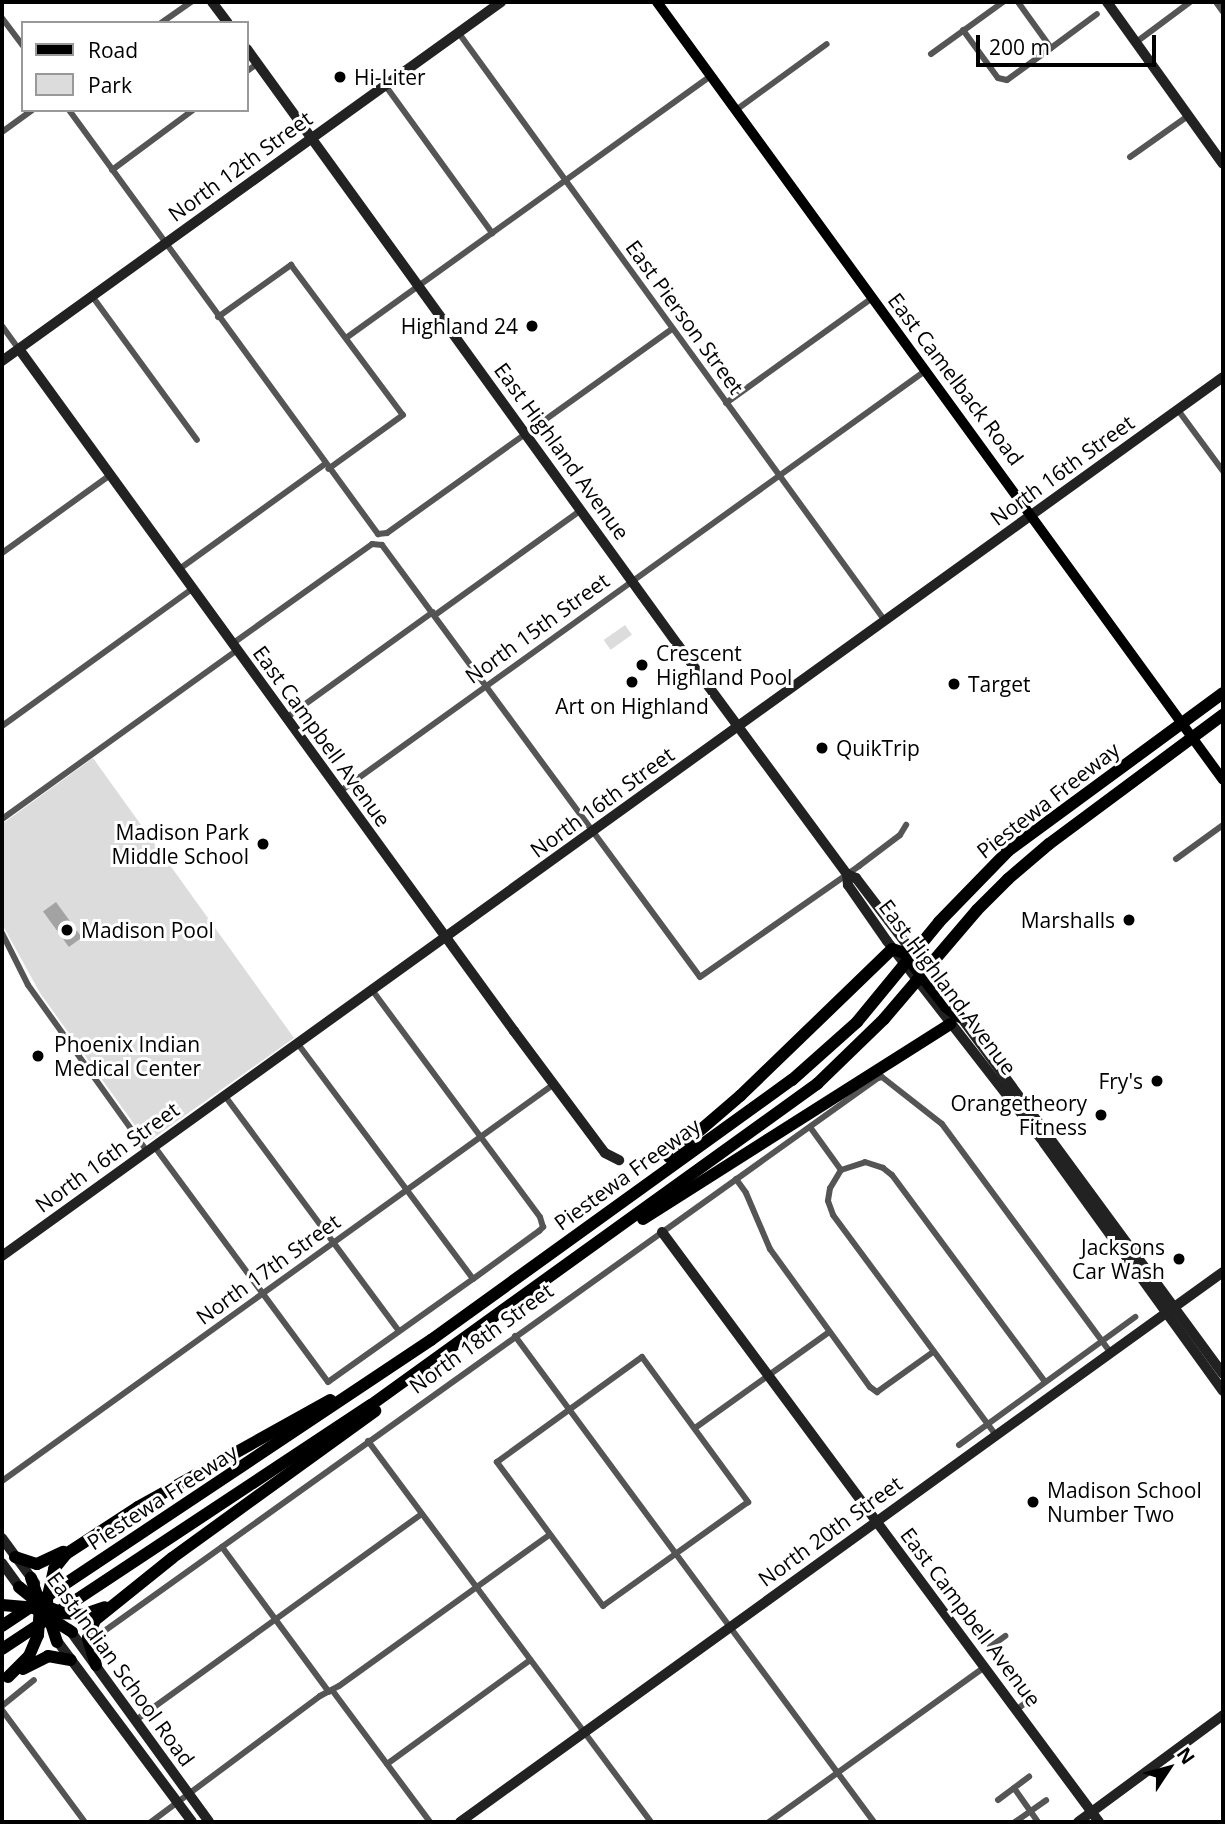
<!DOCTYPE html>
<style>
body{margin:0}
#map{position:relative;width:1225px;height:1824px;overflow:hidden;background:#fff;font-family:"Open Sans",sans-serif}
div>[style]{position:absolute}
.green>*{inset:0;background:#dcdcdc;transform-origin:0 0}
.water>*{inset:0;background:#a3a3a3;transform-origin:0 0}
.street>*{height:6px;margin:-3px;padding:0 3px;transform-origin:3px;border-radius:3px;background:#555}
.secondary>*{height:10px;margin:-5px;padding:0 5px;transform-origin:5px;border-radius:5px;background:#222}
.primary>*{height:10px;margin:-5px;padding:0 5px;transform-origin:5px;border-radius:5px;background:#000}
.highway>*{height:12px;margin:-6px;padding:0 6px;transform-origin:6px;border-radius:6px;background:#000}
.dots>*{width:19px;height:19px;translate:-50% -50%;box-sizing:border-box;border:4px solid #fff;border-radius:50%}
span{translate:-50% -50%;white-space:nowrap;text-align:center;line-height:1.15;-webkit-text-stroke:6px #fff;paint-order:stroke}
.poi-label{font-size:21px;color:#000}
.left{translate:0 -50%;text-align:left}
.right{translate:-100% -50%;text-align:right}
.street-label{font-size:21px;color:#000}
.frame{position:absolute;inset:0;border:4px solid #000;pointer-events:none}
.legend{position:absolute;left:21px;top:21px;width:228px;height:91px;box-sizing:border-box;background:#fff;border:2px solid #999;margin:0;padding:9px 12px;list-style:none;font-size:21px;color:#000}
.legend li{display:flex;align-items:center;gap:14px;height:35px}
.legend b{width:35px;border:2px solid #999}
.north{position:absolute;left:1134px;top:1733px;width:70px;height:70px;-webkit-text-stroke:5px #fff;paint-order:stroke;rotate:54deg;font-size:19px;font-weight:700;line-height:28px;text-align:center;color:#000}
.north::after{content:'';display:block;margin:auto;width:24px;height:32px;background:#000;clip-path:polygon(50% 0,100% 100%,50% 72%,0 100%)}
.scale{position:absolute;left:976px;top:35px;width:180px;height:32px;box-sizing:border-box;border:4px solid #000;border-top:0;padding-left:9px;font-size:21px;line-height:24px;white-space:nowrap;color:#000;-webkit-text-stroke:5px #fff;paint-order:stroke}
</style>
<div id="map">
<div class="green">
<div style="left:625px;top:625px;width:12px;height:26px;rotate:55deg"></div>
<div style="clip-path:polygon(93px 758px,294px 1038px,149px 1141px,144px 1138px,40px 993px,2px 924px,2px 824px)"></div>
</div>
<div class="water">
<div style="left:56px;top:902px;width:44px;height:16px;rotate:54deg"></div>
</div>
<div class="street">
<div style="left:1216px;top:2px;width:12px;rotate:55deg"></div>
<div style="left:2px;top:18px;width:35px;rotate:53deg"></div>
<div style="left:161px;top:23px;width:37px;rotate:-35deg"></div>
<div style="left:963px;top:30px;width:59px;rotate:53.9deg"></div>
<div style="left:998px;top:78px;width:9px;rotate:13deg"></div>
<div style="left:1007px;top:80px;width:54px;rotate:-36deg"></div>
<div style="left:1051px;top:48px;width:57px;rotate:-125.7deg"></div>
<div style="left:458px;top:32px;width:727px;rotate:54.06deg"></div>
<div style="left:1135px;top:43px;width:69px;rotate:-36.7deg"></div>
<div style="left:1051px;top:48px;width:57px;rotate:-36.5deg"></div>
<div style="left:931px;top:54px;width:89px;rotate:-35.8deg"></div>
<div style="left:247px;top:71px;width:12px;rotate:-35deg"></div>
<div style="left:385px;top:85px;width:183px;rotate:54.1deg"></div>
<div style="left:69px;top:110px;width:525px;rotate:53.92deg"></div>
<div style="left:378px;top:534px;width:9px;rotate:-6deg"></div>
<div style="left:387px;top:533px;width:350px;rotate:-35.6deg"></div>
<div style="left:736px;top:110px;width:112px;rotate:-36deg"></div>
<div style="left:2px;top:132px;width:37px;rotate:-36deg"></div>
<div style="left:1130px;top:157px;width:71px;rotate:-35.3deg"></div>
<div style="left:112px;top:170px;width:101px;rotate:-36.5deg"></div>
<div style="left:92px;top:296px;width:178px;rotate:53.9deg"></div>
<div style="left:218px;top:317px;width:90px;rotate:-35.5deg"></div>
<div style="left:291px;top:265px;width:187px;rotate:53.3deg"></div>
<div style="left:403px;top:415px;width:92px;rotate:144.2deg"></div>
<div style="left:2px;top:326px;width:29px;rotate:54deg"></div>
<div style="left:346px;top:338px;width:449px;rotate:-35.7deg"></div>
<div style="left:726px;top:403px;width:180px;rotate:-35.7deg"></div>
<div style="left:1178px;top:410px;width:76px;rotate:53.6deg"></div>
<div style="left:2px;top:553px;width:133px;rotate:-35.8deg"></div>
<div style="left:178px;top:570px;width:181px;rotate:-35.8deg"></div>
<div style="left:435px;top:615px;width:180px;rotate:-35.7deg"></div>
<div style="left:232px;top:644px;width:172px;rotate:-35.5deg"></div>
<div style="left:372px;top:544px;width:10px;rotate:6deg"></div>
<div style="left:382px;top:545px;width:536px;rotate:53.64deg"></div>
<div style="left:700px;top:977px;width:194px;rotate:-34.9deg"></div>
<div style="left:859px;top:866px;width:51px;rotate:-37.1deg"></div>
<div style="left:900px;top:835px;width:12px;rotate:-59deg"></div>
<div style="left:286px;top:718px;width:181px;rotate:-35.8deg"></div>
<div style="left:2px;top:726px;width:234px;rotate:-35.8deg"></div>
<div style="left:339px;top:792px;width:722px;rotate:-35.69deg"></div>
<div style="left:2px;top:819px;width:289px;rotate:-35.7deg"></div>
<div style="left:1176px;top:859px;width:58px;rotate:-35.9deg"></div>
<div style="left:2px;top:933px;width:58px;rotate:63.4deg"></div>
<div style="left:28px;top:985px;width:204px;rotate:54.4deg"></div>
<div style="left:298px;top:1044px;width:293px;rotate:53.3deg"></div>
<div style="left:225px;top:1096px;width:292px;rotate:53.5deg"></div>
<div style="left:810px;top:1127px;width:53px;rotate:54.2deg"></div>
<div style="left:841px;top:1170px;width:21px;rotate:121deg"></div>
<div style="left:830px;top:1188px;width:13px;rotate:99deg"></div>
<div style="left:828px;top:1201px;width:15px;rotate:70deg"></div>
<div style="left:833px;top:1215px;width:274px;rotate:53.5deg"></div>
<div style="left:154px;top:1146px;width:293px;rotate:53.6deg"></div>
<div style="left:328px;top:1382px;width:178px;rotate:-35.4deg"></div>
<div style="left:473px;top:1279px;width:82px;rotate:-36deg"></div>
<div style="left:539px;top:1231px;width:6px;rotate:-45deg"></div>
<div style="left:543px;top:1227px;width:10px;rotate:-107deg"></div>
<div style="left:540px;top:1217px;width:282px;rotate:-126.5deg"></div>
<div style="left:841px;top:1170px;width:25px;rotate:-18deg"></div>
<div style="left:865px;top:1162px;width:19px;rotate:18deg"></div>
<div style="left:883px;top:1168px;width:11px;rotate:38deg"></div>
<div style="left:892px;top:1175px;width:257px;rotate:53.5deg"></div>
<div style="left:736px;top:1179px;width:17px;rotate:54deg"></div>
<div style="left:746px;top:1193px;width:61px;rotate:66.8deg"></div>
<div style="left:770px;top:1249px;width:170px;rotate:54.1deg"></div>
<div style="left:870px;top:1387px;width:9px;rotate:36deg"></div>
<div style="left:877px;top:1392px;width:69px;rotate:-35.5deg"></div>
<div style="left:515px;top:1336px;width:604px;rotate:53.55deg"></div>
<div style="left:642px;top:1357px;width:180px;rotate:53.8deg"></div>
<div style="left:748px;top:1502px;width:178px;rotate:144.4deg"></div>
<div style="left:603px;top:1606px;width:179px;rotate:-126.4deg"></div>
<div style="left:497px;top:1462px;width:179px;rotate:-35.9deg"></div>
<div style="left:695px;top:1428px;width:165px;rotate:-35.6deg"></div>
<div style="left:368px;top:1441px;width:475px;rotate:53.4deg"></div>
<div style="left:959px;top:1445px;width:218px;rotate:-36deg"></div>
<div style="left:2px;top:1481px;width:680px;rotate:-35.72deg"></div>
<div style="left:222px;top:1547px;width:180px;rotate:53.6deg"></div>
<div style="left:103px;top:1632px;width:953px;rotate:-35.56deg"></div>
<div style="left:878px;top:1078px;width:4px;rotate:-14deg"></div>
<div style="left:882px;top:1077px;width:76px;rotate:38.1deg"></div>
<div style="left:942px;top:1124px;width:285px;rotate:53.6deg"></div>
<div style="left:990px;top:1647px;width:19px;rotate:-36deg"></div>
<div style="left:332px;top:1690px;width:164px;rotate:53.4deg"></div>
<div style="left:2px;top:1706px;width:41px;rotate:-39.1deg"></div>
<div style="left:2px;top:1710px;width:139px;rotate:53.5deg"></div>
<div style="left:1016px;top:1710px;width:15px;rotate:-37deg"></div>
<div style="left:136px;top:1720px;width:352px;rotate:-35.8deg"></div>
<div style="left:387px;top:1764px;width:177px;rotate:-36deg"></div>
<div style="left:1014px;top:1788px;width:42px;rotate:54.8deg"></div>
<div style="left:998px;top:1800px;width:39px;rotate:-37deg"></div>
<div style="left:151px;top:1822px;width:211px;rotate:-36.7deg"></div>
<div style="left:320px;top:1696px;width:21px;rotate:-28deg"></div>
<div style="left:339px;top:1686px;width:259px;rotate:-35.7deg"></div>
<div style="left:769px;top:1822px;width:266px;rotate:-35.7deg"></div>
<div style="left:1015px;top:1822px;width:38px;rotate:-35deg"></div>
</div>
<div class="secondary">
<div style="left:212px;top:2px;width:26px;rotate:53deg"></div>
<div style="left:1107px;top:2px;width:199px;rotate:54.4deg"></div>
<div style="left:247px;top:49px;width:736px;rotate:54.13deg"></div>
<div style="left:678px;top:645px;width:285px;rotate:53.6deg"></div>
<div style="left:847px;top:874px;width:10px;rotate:24deg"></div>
<div style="left:856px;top:878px;width:122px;rotate:52.7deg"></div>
<div style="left:930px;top:975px;width:495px;rotate:53.7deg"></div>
<div style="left:19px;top:349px;width:843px;rotate:54.03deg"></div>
<div style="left:514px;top:1031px;width:152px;rotate:53.3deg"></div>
<div style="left:605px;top:1153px;width:16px;rotate:27deg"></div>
<div style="left:2px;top:361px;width:615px;rotate:-35.73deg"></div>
<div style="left:847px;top:874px;width:11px;rotate:85deg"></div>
<div style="left:848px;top:885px;width:68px;rotate:55.1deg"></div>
<div style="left:887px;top:941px;width:256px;rotate:52.1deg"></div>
<div style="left:1044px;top:1143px;width:306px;rotate:54.2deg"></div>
<div style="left:662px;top:1232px;width:734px;rotate:53.47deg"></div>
<div style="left:2px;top:1256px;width:1504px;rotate:-35.75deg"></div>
<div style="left:2px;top:1538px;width:56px;rotate:53.7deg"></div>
<div style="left:2px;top:1563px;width:34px;rotate:54deg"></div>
<div style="left:69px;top:1629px;width:238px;rotate:54deg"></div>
<div style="left:55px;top:1638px;width:229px;rotate:53.3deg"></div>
<div style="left:460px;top:1822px;width:941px;rotate:-35.79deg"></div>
<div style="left:1078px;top:1822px;width:180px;rotate:-36.4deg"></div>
</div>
<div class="primary">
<div style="left:657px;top:2px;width:962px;rotate:53.96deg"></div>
</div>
<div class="highway">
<div style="left:669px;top:1157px;width:94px;rotate:-40.7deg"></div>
<div style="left:740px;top:1096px;width:211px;rotate:-44deg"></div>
<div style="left:892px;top:949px;width:13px;rotate:18deg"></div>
<div style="left:904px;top:953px;width:68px;rotate:52.1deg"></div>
<div style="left:946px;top:1007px;width:17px;rotate:36deg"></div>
<div style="left:643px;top:1219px;width:364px;rotate:-32.4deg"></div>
<div style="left:15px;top:1557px;width:23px;rotate:18deg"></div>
<div style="left:37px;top:1564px;width:29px;rotate:-25deg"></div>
<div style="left:19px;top:1587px;width:27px;rotate:39deg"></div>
<div style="left:40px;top:1604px;width:26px;rotate:21deg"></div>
<div style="left:64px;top:1613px;width:18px;rotate:6deg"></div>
<div style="left:82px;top:1615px;width:24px;rotate:-19deg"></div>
<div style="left:2px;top:1605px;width:32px;rotate:5deg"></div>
<div style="left:34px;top:1608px;width:45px;rotate:32.3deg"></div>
<div style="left:2px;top:1626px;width:516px;rotate:-33.69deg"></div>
<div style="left:431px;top:1340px;width:445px;rotate:-35.8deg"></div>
<div style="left:792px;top:1080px;width:87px;rotate:-41.7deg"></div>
<div style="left:857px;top:1022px;width:129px;rotate:-50.6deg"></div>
<div style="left:939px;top:922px;width:99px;rotate:-45.8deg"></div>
<div style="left:1008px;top:851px;width:267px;rotate:-36.3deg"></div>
<div style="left:57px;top:1642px;width:28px;rotate:-108deg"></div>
<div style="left:48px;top:1615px;width:15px;rotate:-94deg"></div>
<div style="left:47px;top:1600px;width:32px;rotate:-77deg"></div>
<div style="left:54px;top:1569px;width:19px;rotate:-51deg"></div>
<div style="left:66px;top:1554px;width:86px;rotate:-33.1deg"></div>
<div style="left:138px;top:1507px;width:220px;rotate:-29.1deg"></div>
<div style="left:2px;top:1649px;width:442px;rotate:-33.5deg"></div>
<div style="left:371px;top:1405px;width:550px;rotate:-35.74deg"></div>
<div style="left:817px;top:1084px;width:93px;rotate:-44.1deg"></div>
<div style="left:884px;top:1019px;width:143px;rotate:-49.5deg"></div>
<div style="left:977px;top:910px;width:44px;rotate:-45deg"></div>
<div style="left:1008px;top:879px;width:54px;rotate:-40.5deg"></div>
<div style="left:1049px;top:844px;width:217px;rotate:-36.6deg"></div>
<div style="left:96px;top:1665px;width:28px;rotate:-107deg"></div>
<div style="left:88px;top:1638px;width:19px;rotate:-69deg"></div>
<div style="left:95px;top:1620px;width:99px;rotate:-38.8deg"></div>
<div style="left:172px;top:1558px;width:251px;rotate:-35.9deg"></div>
<div style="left:23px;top:1669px;width:28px;rotate:-27deg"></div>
<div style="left:48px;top:1656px;width:23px;rotate:10deg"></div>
<div style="left:8px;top:1677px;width:30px;rotate:-45deg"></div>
<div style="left:29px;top:1656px;width:23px;rotate:-67deg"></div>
<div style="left:38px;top:1635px;width:31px;rotate:-86deg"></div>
<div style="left:40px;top:1604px;width:28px;rotate:-109deg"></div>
</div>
<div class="dots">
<div style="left:340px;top:77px;background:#000"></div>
<div style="left:532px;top:326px;background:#000"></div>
<div style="left:642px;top:665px;background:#000"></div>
<div style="left:632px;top:682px;background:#000"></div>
<div style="left:954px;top:684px;background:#000"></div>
<div style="left:822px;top:748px;background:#000"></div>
<div style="left:263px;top:844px;background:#000"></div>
<div style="left:1129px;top:920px;background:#000"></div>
<div style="left:67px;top:930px;background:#000"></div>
<div style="left:38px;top:1056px;background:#000"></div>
<div style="left:1157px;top:1081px;background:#000"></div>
<div style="left:1101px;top:1115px;background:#000"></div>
<div style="left:1179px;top:1259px;background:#000"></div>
<div style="left:1033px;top:1502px;background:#000"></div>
</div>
<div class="poi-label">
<span class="left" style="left:354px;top:77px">Hi-Liter</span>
<span class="right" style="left:518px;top:326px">Highland 24</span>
<span class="left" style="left:656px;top:665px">Crescent<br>Highland Pool</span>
<span class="left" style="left:968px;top:684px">Target</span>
<span style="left:632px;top:706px">Art on Highland</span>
<span class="left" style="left:836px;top:748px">QuikTrip</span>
<span class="right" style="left:249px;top:844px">Madison Park<br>Middle School</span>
<span class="right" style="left:1115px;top:920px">Marshalls</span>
<span class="left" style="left:81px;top:930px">Madison Pool</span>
<span class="left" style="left:54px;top:1056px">Phoenix Indian<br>Medical Center</span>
<span class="right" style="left:1143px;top:1081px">Fry's</span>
<span class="right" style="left:1087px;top:1115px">Orangetheory<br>Fitness</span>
<span class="right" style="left:1165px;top:1259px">Jacksons<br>Car Wash</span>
<span class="left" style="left:1047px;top:1502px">Madison School<br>Number Two</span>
</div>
<div class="street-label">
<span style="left:240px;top:166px;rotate:-36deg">North 12th Street</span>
<span style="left:685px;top:317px;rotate:54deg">East Pierson Street</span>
<span style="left:956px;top:379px;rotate:53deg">East Camelback Road</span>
<span style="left:562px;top:451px;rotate:54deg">East Highland Avenue</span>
<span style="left:1062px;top:470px;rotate:-36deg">North 16th Street</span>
<span style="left:537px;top:628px;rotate:-36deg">North 15th Street</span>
<span style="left:322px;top:736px;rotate:54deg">East Campbell Avenue</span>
<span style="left:1048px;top:800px;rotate:-38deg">Piestewa Freeway</span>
<span style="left:602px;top:802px;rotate:-36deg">North 16th Street</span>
<span style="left:948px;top:987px;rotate:53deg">East Highland Avenue</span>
<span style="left:107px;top:1157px;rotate:-36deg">North 16th Street</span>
<span style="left:627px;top:1174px;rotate:-36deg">Piestewa Freeway</span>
<span style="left:268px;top:1269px;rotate:-36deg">North 17th Street</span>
<span style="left:481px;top:1338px;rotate:-36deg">North 18th Street</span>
<span style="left:162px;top:1497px;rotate:-33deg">Piestewa Freeway</span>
<span style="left:830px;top:1531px;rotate:-36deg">North 20th Street</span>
<span style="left:971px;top:1617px;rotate:53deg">East Campbell Avenue</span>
<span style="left:121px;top:1669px;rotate:54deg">East Indian School Road</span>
</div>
<div class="frame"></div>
<ul class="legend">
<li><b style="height:9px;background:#000"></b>Road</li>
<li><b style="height:19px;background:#dcdcdc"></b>Park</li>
</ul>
<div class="north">N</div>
<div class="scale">200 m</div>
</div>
